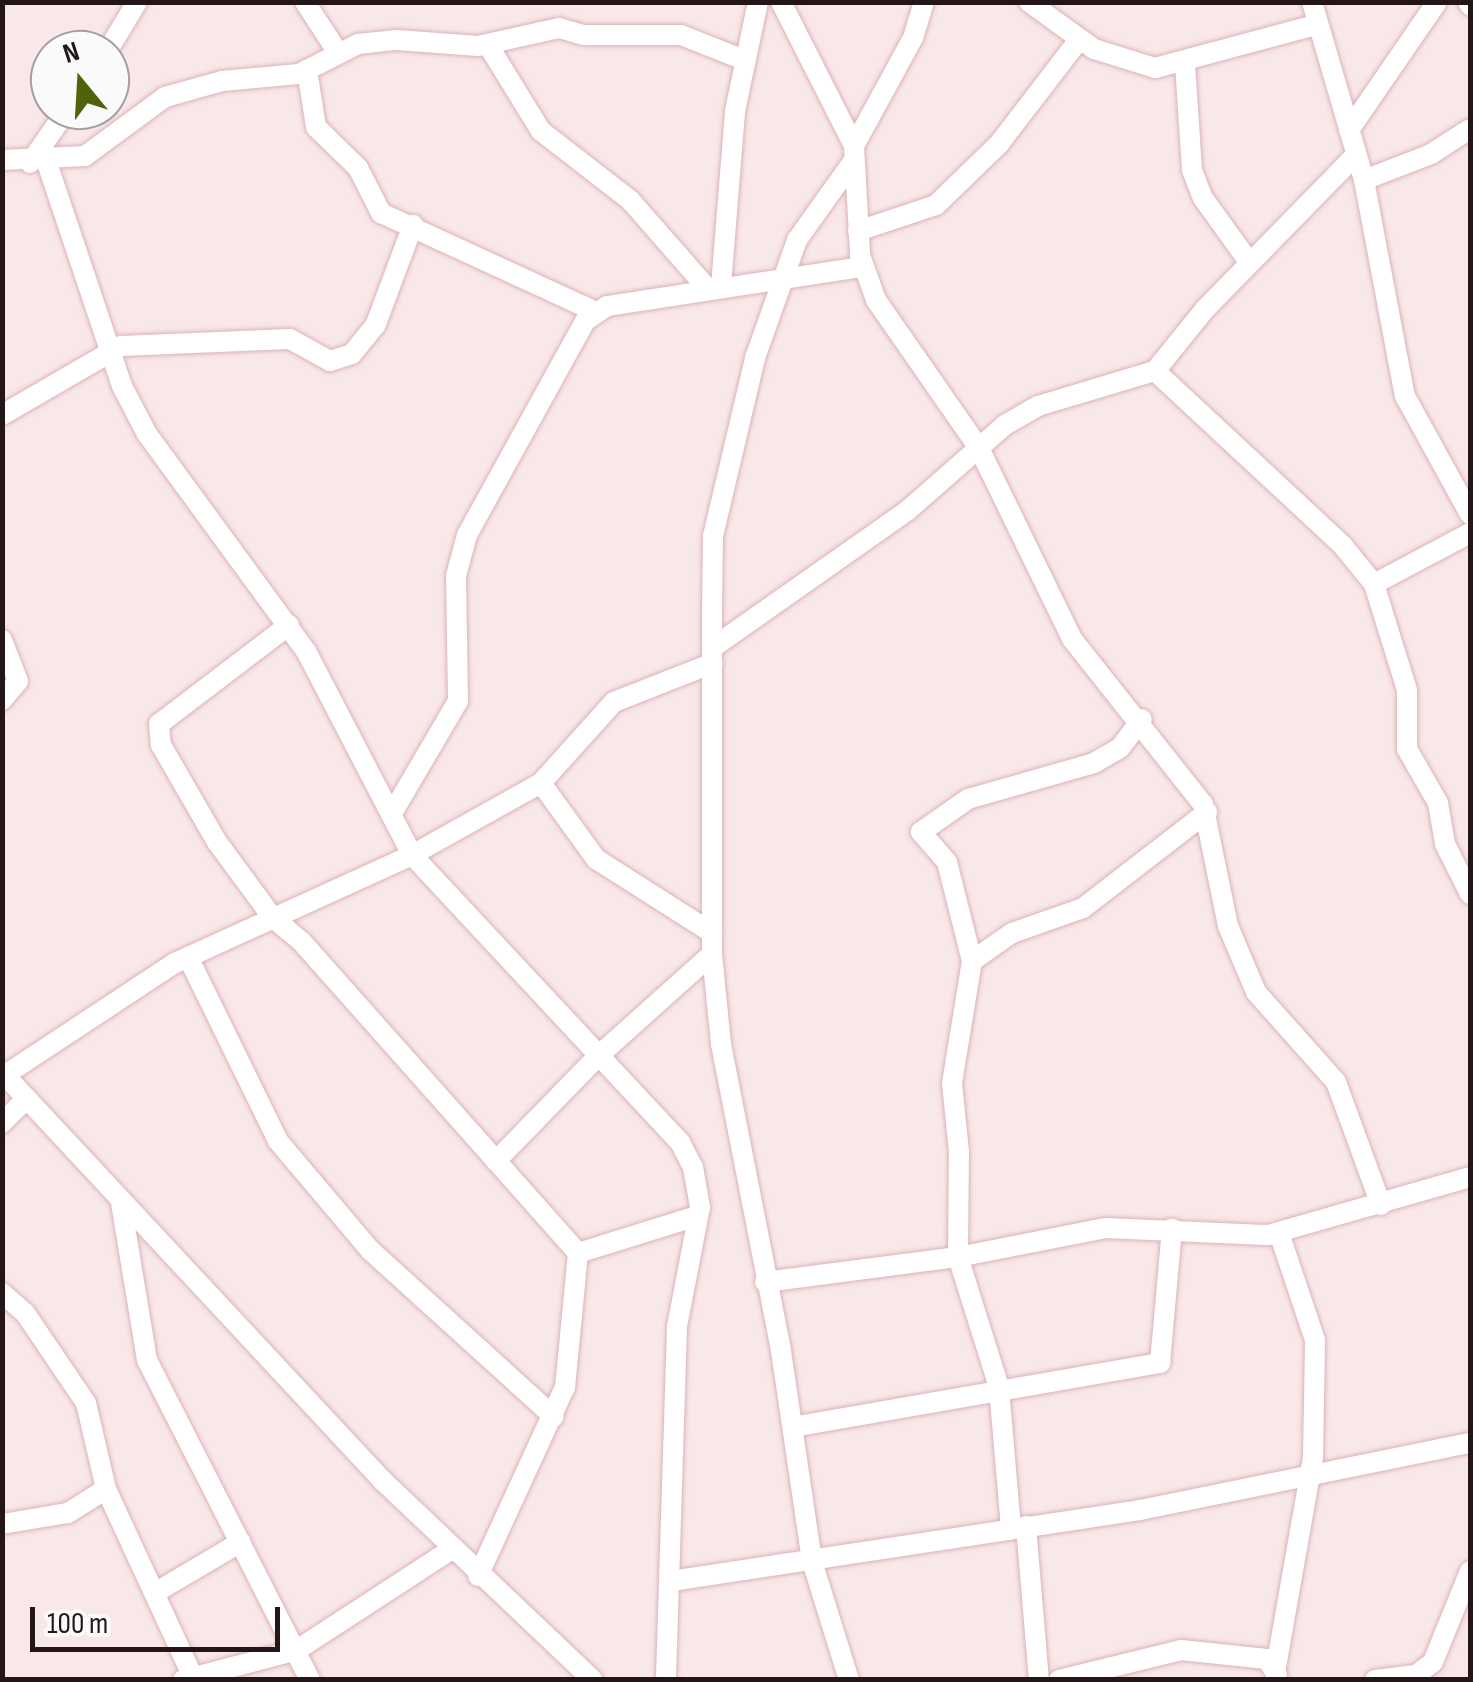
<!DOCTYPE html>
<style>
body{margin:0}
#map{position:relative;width:1473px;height:1682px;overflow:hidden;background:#f9e8e9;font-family:"Sofia Sans Condensed",sans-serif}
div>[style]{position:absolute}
.roads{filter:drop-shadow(0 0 2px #dcb3b6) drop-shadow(0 0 2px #dcb3b6)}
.minor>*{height:20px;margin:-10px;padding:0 10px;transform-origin:10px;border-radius:10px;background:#fff}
span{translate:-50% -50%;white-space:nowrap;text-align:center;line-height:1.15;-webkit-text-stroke:8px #fafafa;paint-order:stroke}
.frame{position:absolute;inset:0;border:5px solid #241617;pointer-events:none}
.north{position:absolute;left:30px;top:30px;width:100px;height:100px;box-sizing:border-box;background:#fafafa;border:2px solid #a49f9f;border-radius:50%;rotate:342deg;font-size:28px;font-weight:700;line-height:40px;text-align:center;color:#241617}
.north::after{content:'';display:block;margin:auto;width:35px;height:45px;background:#51630a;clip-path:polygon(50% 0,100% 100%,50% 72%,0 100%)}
.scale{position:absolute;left:30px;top:1607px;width:250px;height:45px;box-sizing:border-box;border:5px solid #241617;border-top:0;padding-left:12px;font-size:30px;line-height:35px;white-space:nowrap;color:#241617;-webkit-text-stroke:8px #fafafa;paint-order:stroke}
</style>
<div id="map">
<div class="roads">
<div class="minor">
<div style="left:305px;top:2px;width:59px;rotate:56.9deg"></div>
<div style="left:781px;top:2px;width:161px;rotate:63.1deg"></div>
<div style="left:854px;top:146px;width:109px;rotate:86.8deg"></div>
<div style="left:860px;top:255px;width:48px;rotate:70.4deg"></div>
<div style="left:876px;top:300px;width:180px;rotate:55.2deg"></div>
<div style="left:979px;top:448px;width:212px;rotate:64deg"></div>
<div style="left:1072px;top:639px;width:211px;rotate:51.6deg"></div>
<div style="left:1203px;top:804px;width:125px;rotate:78.4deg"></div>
<div style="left:1228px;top:926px;width:72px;rotate:67deg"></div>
<div style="left:1256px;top:992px;width:120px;rotate:48.4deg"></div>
<div style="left:1336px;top:1082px;width:131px;rotate:69.9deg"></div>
<div style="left:1029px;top:2px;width:80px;rotate:35.9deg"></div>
<div style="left:1094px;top:49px;width:64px;rotate:17.3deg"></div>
<div style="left:1155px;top:68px;width:167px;rotate:-15deg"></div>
<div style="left:1312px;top:2px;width:185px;rotate:73.7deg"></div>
<div style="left:1364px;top:180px;width:220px;rotate:79.3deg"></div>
<div style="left:1405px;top:396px;width:135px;rotate:61.2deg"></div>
<div style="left:1468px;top:2px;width:4px;rotate:56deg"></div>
<div style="left:488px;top:45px;width:101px;rotate:58.4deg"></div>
<div style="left:541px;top:131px;width:113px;rotate:37.8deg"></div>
<div style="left:630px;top:200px;width:118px;rotate:48.8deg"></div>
<div style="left:108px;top:50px;width:56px;rotate:-58.9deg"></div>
<div style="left:1185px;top:64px;width:106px;rotate:86.2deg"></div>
<div style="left:1192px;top:170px;width:30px;rotate:69deg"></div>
<div style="left:1203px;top:198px;width:79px;rotate:54.3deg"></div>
<div style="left:307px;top:70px;width:58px;rotate:81deg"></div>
<div style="left:316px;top:127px;width:59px;rotate:44.3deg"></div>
<div style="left:358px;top:168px;width:51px;rotate:62.9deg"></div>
<div style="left:381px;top:213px;width:237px;rotate:24.7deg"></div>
<div style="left:1349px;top:130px;width:155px;rotate:-55.5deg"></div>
<div style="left:854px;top:146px;width:123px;rotate:-61.4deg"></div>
<div style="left:913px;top:38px;width:38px;rotate:-73deg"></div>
<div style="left:2px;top:160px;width:83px;rotate:-2.8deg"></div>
<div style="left:85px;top:156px;width:99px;rotate:-36.4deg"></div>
<div style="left:165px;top:97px;width:59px;rotate:-15.7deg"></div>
<div style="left:222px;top:81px;width:77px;rotate:-5.2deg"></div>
<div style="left:299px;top:74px;width:66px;rotate:-27deg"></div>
<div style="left:358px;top:44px;width:39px;rotate:-6deg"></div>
<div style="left:397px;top:40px;width:81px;rotate:4.2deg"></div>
<div style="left:478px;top:46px;width:83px;rotate:-12.5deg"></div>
<div style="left:559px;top:28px;width:25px;rotate:16deg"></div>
<div style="left:583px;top:35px;width:98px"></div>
<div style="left:681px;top:35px;width:68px;rotate:21.6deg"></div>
<div style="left:30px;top:163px;width:65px;rotate:-55.1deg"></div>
<div style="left:47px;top:163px;width:235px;rotate:71.4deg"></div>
<div style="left:122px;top:386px;width:54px;rotate:62.5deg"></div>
<div style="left:147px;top:434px;width:269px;rotate:53.8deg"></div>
<div style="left:306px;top:651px;width:230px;rotate:62.5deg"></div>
<div style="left:412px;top:855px;width:393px;rotate:47deg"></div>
<div style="left:680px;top:1142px;width:28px;rotate:63deg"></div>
<div style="left:693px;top:1167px;width:41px;rotate:80.1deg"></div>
<div style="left:700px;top:1207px;width:122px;rotate:100.9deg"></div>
<div style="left:677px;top:1327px;width:353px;rotate:91.8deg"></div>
<div style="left:1364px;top:180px;width:72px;rotate:-21.2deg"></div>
<div style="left:1431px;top:154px;width:46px;rotate:-32.7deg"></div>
<div style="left:858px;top:231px;width:82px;rotate:-18.4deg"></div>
<div style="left:936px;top:205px;width:88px;rotate:-44.1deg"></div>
<div style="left:999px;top:144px;width:130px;rotate:-52.5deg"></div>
<div style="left:721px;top:286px;width:176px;rotate:-85.4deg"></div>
<div style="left:735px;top:111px;width:111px;rotate:-78.1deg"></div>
<div style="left:1155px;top:371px;width:257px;rotate:42.9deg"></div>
<div style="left:1343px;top:546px;width:49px;rotate:50.8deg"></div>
<div style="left:1374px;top:584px;width:111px;rotate:72.7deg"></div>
<div style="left:1407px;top:690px;width:59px;rotate:90deg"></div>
<div style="left:1407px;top:749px;width:62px;rotate:60.1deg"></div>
<div style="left:1438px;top:803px;width:42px;rotate:80.3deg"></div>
<div style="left:1445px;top:844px;width:56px;rotate:63.4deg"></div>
<div style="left:2px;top:415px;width:138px;rotate:-30.1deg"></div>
<div style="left:121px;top:346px;width:169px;rotate:-2.4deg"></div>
<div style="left:290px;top:339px;width:46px;rotate:28.8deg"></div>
<div style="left:330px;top:361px;width:23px;rotate:-18deg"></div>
<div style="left:352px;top:354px;width:38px;rotate:-51deg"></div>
<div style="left:376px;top:324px;width:106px;rotate:-69.5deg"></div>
<div style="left:1374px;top:584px;width:109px;rotate:-28deg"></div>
<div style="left:289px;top:625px;width:163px;rotate:142.7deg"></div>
<div style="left:159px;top:724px;width:21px;rotate:85deg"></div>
<div style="left:161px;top:745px;width:112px;rotate:60deg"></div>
<div style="left:217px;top:842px;width:93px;rotate:53.7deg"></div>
<div style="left:272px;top:917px;width:38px;rotate:40deg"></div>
<div style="left:301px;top:941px;width:417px;rotate:48.4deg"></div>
<div style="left:578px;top:1253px;width:135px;rotate:95.5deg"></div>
<div style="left:565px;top:1387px;width:208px;rotate:114.7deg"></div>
<div style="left:2px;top:640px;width:44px;rotate:68.7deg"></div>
<div style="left:18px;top:681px;width:25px;rotate:130deg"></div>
<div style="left:712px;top:648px;width:238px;rotate:-35.1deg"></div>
<div style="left:907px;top:511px;width:130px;rotate:-41.3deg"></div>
<div style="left:1005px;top:425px;width:38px;rotate:-30deg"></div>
<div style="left:1038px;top:406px;width:122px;rotate:-16.7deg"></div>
<div style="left:1155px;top:371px;width:81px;rotate:-51deg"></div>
<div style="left:1206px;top:308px;width:214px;rotate:-45.6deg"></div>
<div style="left:541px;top:783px;width:94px;rotate:54.1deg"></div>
<div style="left:596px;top:859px;width:138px;rotate:32.5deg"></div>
<div style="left:394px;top:810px;width:126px;rotate:-59.6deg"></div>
<div style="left:458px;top:701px;width:125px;rotate:-90.9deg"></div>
<div style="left:456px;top:576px;width:42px;rotate:-75deg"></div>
<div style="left:467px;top:535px;width:244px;rotate:-61.1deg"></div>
<div style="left:585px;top:321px;width:27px;rotate:-34deg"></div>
<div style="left:607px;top:306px;width:258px;rotate:-8.7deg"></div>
<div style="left:188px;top:957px;width:205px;rotate:63.9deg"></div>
<div style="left:278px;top:1141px;width:143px;rotate:49.8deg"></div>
<div style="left:370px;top:1250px;width:248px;rotate:42.2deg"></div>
<div style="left:972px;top:961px;width:49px;rotate:-35deg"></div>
<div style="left:1012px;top:933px;width:75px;rotate:-19.4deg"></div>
<div style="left:1083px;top:908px;width:157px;rotate:-37.7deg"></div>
<div style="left:2px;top:1072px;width:559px;rotate:47.03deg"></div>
<div style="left:383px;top:1481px;width:289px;rotate:43.5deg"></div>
<div style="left:5px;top:1075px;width:204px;rotate:-33.4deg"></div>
<div style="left:175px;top:963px;width:260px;rotate:-24.5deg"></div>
<div style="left:412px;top:855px;width:148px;rotate:-29.2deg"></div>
<div style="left:541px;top:783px;width:109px;rotate:-48deg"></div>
<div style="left:614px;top:702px;width:106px;rotate:-21.5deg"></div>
<div style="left:2px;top:1123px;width:35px;rotate:-45deg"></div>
<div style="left:496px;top:1161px;width:144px;rotate:-45.8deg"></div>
<div style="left:596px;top:1058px;width:156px;rotate:-41.9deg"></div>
<div style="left:121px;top:1203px;width:159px;rotate:80.6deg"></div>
<div style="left:147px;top:1360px;width:359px;rotate:63deg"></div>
<div style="left:578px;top:1253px;width:125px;rotate:-17.3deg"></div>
<div style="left:765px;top:1282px;width:195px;rotate:-7.4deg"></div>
<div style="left:958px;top:1257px;width:151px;rotate:-11.1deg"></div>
<div style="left:1106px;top:1228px;width:162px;rotate:2.5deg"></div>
<div style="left:1268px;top:1235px;width:210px;rotate:-16deg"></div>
<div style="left:2px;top:1293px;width:30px;rotate:41deg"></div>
<div style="left:25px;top:1313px;width:109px;rotate:55.9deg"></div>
<div style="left:86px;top:1403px;width:88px;rotate:76.9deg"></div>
<div style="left:106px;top:1489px;width:207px;rotate:65.2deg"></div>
<div style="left:793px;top:1427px;width:373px;rotate:-9.9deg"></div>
<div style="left:1160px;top:1363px;width:135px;rotate:-84.9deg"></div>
<div style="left:2px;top:1524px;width:67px;rotate:-9.5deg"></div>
<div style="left:68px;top:1513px;width:45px;rotate:-32.3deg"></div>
<div style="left:1026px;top:1526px;width:155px;rotate:85.2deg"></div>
<div style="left:1011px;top:1528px;width:142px;rotate:-94.9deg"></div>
<div style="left:999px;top:1387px;width:136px;rotate:-107.5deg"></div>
<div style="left:958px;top:1257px;width:105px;rotate:-89.5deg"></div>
<div style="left:959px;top:1152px;width:69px;rotate:-95.8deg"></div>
<div style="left:952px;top:1083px;width:124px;rotate:-80.7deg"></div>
<div style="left:972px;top:961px;width:102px;rotate:-104.2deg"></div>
<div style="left:947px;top:862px;width:40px;rotate:-131deg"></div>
<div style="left:921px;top:832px;width:57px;rotate:-35.1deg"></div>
<div style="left:968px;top:799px;width:131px;rotate:-15.9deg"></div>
<div style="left:1094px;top:763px;width:30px;rotate:-30deg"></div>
<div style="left:1120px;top:748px;width:36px;rotate:-53deg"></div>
<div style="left:671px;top:1581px;width:474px;rotate:-8.6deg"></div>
<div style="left:1140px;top:1510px;width:337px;rotate:-11.5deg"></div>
<div style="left:158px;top:1591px;width:96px;rotate:-30.6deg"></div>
<div style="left:1276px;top:1667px;width:212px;rotate:-80deg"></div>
<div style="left:1313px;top:1458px;width:118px;rotate:-89deg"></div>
<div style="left:1315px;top:1340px;width:113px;rotate:-108.6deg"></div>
<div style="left:183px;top:1680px;width:118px;rotate:-14.7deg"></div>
<div style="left:297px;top:1650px;width:185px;rotate:-33.1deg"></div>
<div style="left:849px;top:1680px;width:125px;rotate:-107.3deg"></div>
<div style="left:812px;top:1561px;width:213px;rotate:-98.4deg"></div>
<div style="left:781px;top:1350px;width:312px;rotate:-101.1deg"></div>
<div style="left:721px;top:1044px;width:90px;rotate:-95.7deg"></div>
<div style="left:712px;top:954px;width:344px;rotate:-90deg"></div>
<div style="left:712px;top:610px;width:74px;rotate:-89.2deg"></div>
<div style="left:713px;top:536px;width:183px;rotate:-76.7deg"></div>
<div style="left:755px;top:358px;width:125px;rotate:-70.4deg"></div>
<div style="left:797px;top:240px;width:98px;rotate:-54.5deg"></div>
<div style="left:1059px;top:1680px;width:126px;rotate:-13.8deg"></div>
<div style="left:1181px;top:1650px;width:86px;rotate:6deg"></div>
<div style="left:1267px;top:1659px;width:19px;rotate:58deg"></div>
<div style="left:1375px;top:1680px;width:41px;rotate:-7deg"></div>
<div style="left:1416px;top:1675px;width:21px;rotate:-37deg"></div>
<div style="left:1433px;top:1662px;width:98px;rotate:-67.9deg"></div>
</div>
</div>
<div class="frame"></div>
<div class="north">N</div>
<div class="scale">100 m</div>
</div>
